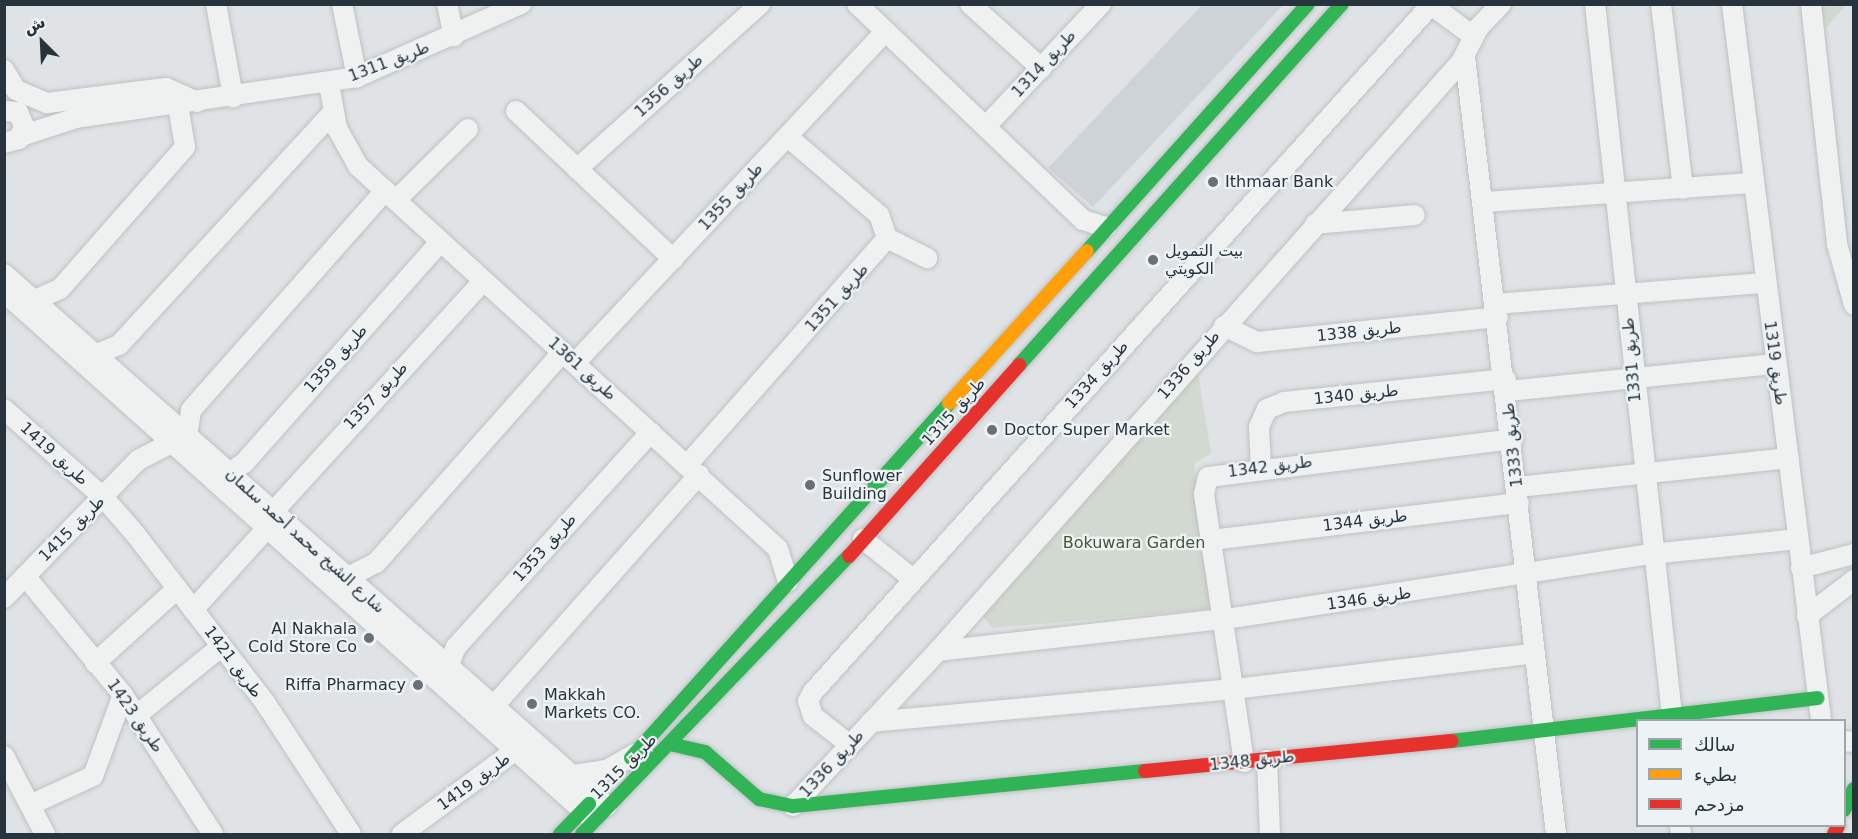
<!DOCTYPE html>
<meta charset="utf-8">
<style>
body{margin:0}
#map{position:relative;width:1858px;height:839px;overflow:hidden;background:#e0e3e5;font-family:"DejaVu Sans",Cairo,sans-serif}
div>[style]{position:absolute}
.built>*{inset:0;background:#ced3d8}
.green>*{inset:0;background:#d2d9d0}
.roads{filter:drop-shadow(0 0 2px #bec1c3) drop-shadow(0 0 2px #bec1c3)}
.street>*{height:20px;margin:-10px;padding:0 10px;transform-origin:10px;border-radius:10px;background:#eff1f1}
.fast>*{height:14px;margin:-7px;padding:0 7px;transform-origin:7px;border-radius:7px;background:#30b455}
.slow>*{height:14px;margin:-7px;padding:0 7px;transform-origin:7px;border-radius:7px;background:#ff9f0a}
.jam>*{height:14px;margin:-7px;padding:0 7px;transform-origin:7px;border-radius:7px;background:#e5322d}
.dots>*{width:16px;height:16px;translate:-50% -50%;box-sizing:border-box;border:3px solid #edf2f5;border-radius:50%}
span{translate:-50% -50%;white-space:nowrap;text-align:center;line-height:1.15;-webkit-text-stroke:4.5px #edf2f5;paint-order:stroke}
.street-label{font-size:16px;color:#28343d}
.poi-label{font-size:16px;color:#28343d}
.left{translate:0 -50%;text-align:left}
.right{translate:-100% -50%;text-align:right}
.park-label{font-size:16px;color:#435836}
.frame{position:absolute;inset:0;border:6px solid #28343d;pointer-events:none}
.legend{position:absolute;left:1636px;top:719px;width:210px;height:108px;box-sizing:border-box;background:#edf2f5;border:2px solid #9ea6ab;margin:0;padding:8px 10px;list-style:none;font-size:18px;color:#28343d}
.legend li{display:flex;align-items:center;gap:12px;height:30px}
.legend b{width:30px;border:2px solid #9ea6ab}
.north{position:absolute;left:12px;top:12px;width:60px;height:60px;-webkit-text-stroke:4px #edf2f5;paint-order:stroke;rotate:336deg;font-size:16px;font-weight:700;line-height:24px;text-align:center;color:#28343d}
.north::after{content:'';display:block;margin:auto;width:21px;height:27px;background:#28343d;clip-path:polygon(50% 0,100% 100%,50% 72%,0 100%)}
</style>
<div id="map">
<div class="built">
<div style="clip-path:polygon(1202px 5px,1283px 5px,1093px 207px,1048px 168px)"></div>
</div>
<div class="green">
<div style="clip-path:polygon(1820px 4px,1846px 5px,1826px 28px)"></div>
<div style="clip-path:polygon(1197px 367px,1211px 453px,1194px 464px,1213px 609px,992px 628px,979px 611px)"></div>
</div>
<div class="roads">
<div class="street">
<div style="left:216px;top:4px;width:95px;rotate:79.6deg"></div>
<div style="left:342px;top:4px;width:75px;rotate:78.4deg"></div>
<div style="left:447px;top:4px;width:33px;rotate:78deg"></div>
<div style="left:857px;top:4px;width:313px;rotate:43.7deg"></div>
<div style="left:1083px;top:220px;width:24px;rotate:17deg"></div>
<div style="left:970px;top:4px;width:96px;rotate:42deg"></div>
<div style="left:1595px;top:4px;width:715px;rotate:83.82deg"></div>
<div style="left:1661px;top:4px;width:186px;rotate:83.2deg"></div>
<div style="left:1732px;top:4px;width:722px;rotate:82.91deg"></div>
<div style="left:1811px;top:4px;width:241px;rotate:83.8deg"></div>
<div style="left:1837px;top:244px;width:63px;rotate:74.4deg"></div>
<div style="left:1465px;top:57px;width:782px;rotate:83.32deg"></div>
<div style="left:4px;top:70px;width:23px;rotate:59deg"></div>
<div style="left:16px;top:90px;width:34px;rotate:23deg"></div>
<div style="left:47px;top:103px;width:120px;rotate:-7.2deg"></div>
<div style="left:166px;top:88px;width:34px;rotate:24deg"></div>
<div style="left:329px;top:84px;width:45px;rotate:79.7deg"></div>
<div style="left:337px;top:128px;width:43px;rotate:61.1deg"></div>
<div style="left:358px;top:166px;width:568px;rotate:42.36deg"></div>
<div style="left:778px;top:549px;width:34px;rotate:73deg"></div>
<div style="left:4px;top:111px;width:14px;rotate:4deg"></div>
<div style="left:18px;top:112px;width:15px;rotate:67deg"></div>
<div style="left:24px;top:126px;width:14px;rotate:111deg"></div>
<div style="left:19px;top:139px;width:16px;rotate:165deg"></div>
<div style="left:516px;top:111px;width:216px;rotate:43.3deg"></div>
<div style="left:988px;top:124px;width:165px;rotate:-46.7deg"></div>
<div style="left:24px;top:135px;width:55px;rotate:-18.1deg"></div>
<div style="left:76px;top:118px;width:284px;rotate:-8.3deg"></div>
<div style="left:357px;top:77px;width:180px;rotate:-24deg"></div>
<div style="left:577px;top:169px;width:246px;rotate:-42deg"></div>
<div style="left:396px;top:200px;width:101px;rotate:-44.6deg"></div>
<div style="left:1485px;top:202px;width:267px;rotate:-4.1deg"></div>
<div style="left:1315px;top:224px;width:100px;rotate:-5.1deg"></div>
<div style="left:887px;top:238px;width:45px;rotate:26.6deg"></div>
<div style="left:4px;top:274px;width:804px;rotate:41.42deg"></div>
<div style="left:4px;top:292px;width:790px;rotate:41.87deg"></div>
<div style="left:35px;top:300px;width:27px;rotate:-24deg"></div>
<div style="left:60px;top:289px;width:189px;rotate:-48.6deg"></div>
<div style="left:185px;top:147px;width:43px;rotate:-99.5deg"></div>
<div style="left:1496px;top:304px;width:269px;rotate:-4.5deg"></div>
<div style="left:1224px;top:326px;width:37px;rotate:26deg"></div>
<div style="left:1257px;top:342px;width:242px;rotate:-5.9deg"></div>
<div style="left:95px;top:355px;width:26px;rotate:-23deg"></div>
<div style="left:119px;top:345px;width:315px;rotate:-47.4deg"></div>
<div style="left:576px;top:362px;width:453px;rotate:-46.9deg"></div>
<div style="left:1508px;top:391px;width:268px;rotate:-5.8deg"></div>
<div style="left:4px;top:409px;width:134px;rotate:41.7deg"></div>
<div style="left:104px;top:498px;width:49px;rotate:49.1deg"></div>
<div style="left:136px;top:535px;width:213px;rotate:52.4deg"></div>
<div style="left:266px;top:704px;width:155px;rotate:56.8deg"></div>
<div style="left:187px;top:436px;width:26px;rotate:-81deg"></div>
<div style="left:191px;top:410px;width:293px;rotate:-48.5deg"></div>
<div style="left:688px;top:464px;width:301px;rotate:-48.6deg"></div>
<div style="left:887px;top:238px;width:24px;rotate:-109deg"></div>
<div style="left:879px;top:215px;width:120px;rotate:-139.4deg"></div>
<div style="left:1261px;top:467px;width:40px;rotate:-92.9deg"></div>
<div style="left:1259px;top:427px;width:20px;rotate:-66deg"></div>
<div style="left:1267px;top:409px;width:18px;rotate:-22deg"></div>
<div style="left:1284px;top:402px;width:223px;rotate:-5.9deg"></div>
<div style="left:229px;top:473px;width:18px;rotate:-34deg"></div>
<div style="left:244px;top:463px;width:295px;rotate:-48.4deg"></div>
<div style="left:1518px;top:487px;width:272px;rotate:-6.1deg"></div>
<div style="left:273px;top:512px;width:311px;rotate:-47.7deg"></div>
<div style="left:863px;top:539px;width:64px;rotate:38.7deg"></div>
<div style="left:1211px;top:540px;width:310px;rotate:-6.9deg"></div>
<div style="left:1801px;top:568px;width:55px;rotate:-14.8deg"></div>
<div style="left:25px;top:576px;width:154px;rotate:50.5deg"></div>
<div style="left:123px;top:695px;width:166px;rotate:57.1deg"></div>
<div style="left:346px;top:578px;width:34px;rotate:-27deg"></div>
<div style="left:376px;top:563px;width:282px;rotate:-48.5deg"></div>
<div style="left:4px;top:598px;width:192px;rotate:-45.8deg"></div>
<div style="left:138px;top:460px;width:38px;rotate:-27deg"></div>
<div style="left:193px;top:610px;width:112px;rotate:-47.9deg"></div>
<div style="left:1807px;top:616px;width:59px;rotate:-37.5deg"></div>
<div style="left:938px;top:651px;width:289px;rotate:-6.4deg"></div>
<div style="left:1225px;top:619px;width:431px;rotate:-8.7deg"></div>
<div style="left:1651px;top:554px;width:148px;rotate:-5.8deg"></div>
<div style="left:95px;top:663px;width:110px;rotate:-42.1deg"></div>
<div style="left:447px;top:669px;width:24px;rotate:-68deg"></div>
<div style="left:456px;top:647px;width:290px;rotate:-47.8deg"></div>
<div style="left:492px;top:708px;width:312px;rotate:-48.4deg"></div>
<div style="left:137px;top:715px;width:109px;rotate:-39.1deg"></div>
<div style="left:871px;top:722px;width:365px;rotate:-5.2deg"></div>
<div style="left:1235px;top:689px;width:302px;rotate:-6.8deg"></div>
<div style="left:1844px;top:741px;width:10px;rotate:6deg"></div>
<div style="left:850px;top:745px;width:47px;rotate:-141.9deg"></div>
<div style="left:813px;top:716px;width:16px;rotate:-108deg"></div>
<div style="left:808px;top:701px;width:10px;rotate:-61deg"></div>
<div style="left:813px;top:692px;width:924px;rotate:-48.03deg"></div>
<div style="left:1431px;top:5px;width:52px;rotate:36.4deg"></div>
<div style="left:4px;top:756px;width:88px;rotate:62.3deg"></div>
<div style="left:1267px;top:760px;width:74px;rotate:87.7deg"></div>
<div style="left:1244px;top:762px;width:271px;rotate:-98.5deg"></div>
<div style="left:1204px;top:494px;width:17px;rotate:-77deg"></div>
<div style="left:1208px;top:477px;width:307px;rotate:-7.1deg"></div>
<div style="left:574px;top:775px;width:33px;rotate:-9deg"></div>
<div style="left:607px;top:770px;width:32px;rotate:-30deg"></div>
<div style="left:30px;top:805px;width:69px;rotate:-24.7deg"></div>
<div style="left:93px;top:776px;width:86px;rotate:-69.7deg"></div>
<div style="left:793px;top:806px;width:212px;rotate:-46.9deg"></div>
<div style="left:938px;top:651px;width:788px;rotate:-48.4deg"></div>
<div style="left:1461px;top:62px;width:38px;rotate:-63deg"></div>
<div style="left:1478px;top:28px;width:33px;rotate:-46deg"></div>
<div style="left:1680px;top:826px;width:8px;rotate:83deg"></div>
<div style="left:402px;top:834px;width:142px;rotate:-36.4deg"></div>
</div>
<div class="fast">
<div style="left:1087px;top:251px;width:331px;rotate:-48.2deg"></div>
<div style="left:1019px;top:365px;width:484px;rotate:-48.2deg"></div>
<div style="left:1452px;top:741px;width:368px;rotate:-6.7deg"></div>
<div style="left:670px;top:744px;width:36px;rotate:13deg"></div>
<div style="left:705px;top:752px;width:72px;rotate:41deg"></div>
<div style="left:759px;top:799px;width:35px;rotate:12deg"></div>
<div style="left:793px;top:806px;width:354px;rotate:-5.7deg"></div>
<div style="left:631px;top:758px;width:477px;rotate:-48.1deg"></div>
<div style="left:1844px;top:810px;width:23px;rotate:-65deg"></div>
<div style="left:560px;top:834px;width:42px;rotate:-46deg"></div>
<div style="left:582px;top:834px;width:385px;rotate:-46.2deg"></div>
</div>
<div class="slow">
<div style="left:949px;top:403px;width:205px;rotate:-47.8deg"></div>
</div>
<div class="jam">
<div style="left:849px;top:556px;width:256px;rotate:-48.3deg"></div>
<div style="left:1145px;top:771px;width:308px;rotate:-5.6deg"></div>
<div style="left:1834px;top:834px;width:9px;rotate:-63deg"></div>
</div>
</div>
<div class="dots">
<div style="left:1213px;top:182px;background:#687178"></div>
<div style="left:1153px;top:260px;background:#687178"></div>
<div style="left:992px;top:430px;background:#687178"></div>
<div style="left:810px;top:485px;background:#687178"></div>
<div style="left:369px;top:638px;background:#687178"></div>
<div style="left:418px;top:685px;background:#687178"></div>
<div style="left:532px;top:704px;background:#687178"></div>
</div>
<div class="street-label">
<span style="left:389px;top:62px;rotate:-21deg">طريق 1311</span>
<span style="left:1044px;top:64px;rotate:-47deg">طريق 1314</span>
<span style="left:669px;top:86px;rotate:-42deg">طريق 1356</span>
<span style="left:731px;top:197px;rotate:-47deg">طريق 1355</span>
<span style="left:837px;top:298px;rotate:-48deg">طريق 1351</span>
<span style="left:1359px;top:332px;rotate:-6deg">طريق 1338</span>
<span style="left:336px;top:359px;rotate:-48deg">طريق 1359</span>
<span style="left:1632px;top:360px;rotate:-95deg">طريق 1331</span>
<span style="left:1775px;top:363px;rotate:82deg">طريق 1319</span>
<span style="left:1189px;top:365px;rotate:-49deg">طريق 1336</span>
<span style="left:582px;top:369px;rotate:42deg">طريق 1361</span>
<span style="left:1097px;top:375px;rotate:-48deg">طريق 1334</span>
<span style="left:1356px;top:395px;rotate:-6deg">طريق 1340</span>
<span style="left:376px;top:396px;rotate:-47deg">طريق 1357</span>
<span style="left:954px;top:412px;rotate:-48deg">طريق 1315</span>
<span style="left:1513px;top:445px;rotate:-96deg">طريق 1333</span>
<span style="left:54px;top:454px;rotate:42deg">طريق 1419</span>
<span style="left:1270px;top:467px;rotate:-7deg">طريق 1342</span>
<span style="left:1365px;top:521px;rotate:-7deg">طريق 1344</span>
<span style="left:72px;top:529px;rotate:-45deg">طريق 1415</span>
<span style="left:305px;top:541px;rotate:42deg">شارع الشيخ محمد أحمد سلمان</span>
<span style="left:545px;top:548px;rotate:-48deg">طريق 1353</span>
<span style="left:1369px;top:599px;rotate:-8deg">طريق 1346</span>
<span style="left:233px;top:662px;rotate:53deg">طريق 1421</span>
<span style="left:135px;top:716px;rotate:55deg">طريق 1423</span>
<span style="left:1252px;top:761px;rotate:-6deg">طريق 1348</span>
<span style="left:832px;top:764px;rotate:-47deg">طريق 1336</span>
<span style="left:624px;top:767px;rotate:-45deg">طريق 1315</span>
<span style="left:474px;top:782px;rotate:-36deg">طريق 1419</span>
</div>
<div class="poi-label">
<span class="left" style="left:1225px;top:182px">Ithmaar Bank</span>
<span class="left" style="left:1165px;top:260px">بيت التمويل<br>الكويتي</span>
<span class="left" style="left:1004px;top:430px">Doctor Super Market</span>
<span class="left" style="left:822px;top:485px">Sunflower<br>Building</span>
<span class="right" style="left:357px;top:638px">Al Nakhala<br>Cold Store Co</span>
<span class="right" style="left:406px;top:685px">Riffa Pharmacy</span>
<span class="left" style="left:544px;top:704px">Makkah<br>Markets CO.</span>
</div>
<div class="park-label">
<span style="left:1134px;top:543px">Bokuwara Garden</span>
</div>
<div class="frame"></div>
<ul class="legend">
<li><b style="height:8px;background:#30b455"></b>سالك</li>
<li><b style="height:8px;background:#ff9f0a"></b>بطيء</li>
<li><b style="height:8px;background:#e5322d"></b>مزدحم</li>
</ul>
<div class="north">ش</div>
</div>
